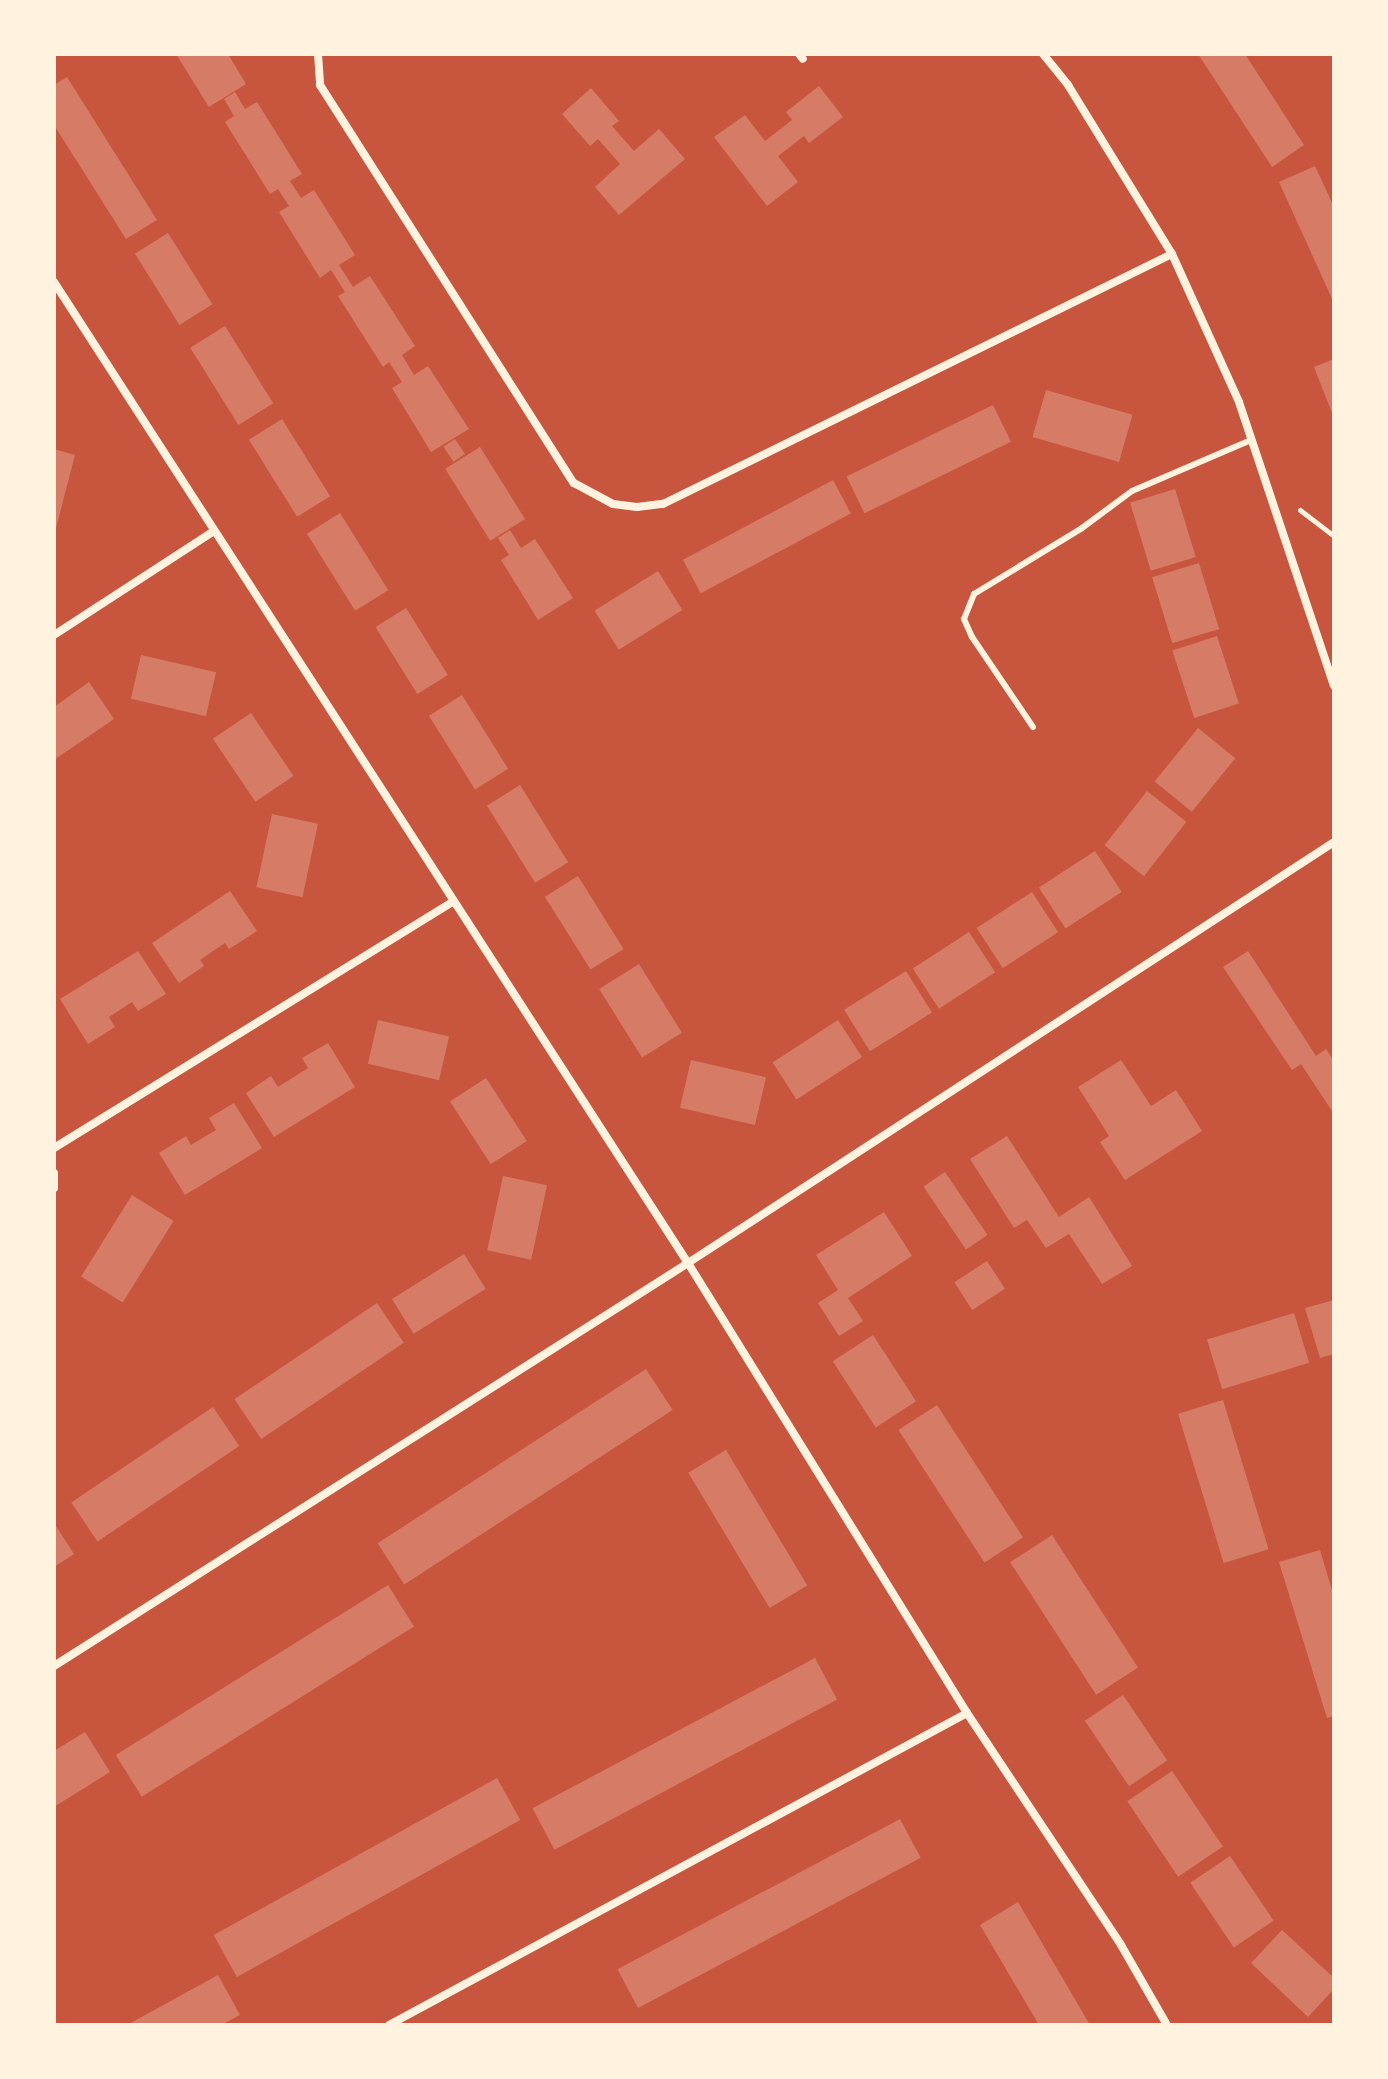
<!DOCTYPE html>
<style>
body{margin:0}
#map{position:relative;width:1388px;height:2079px;overflow:hidden;background:#c8553d;font-family:Figtree,sans-serif}
div>[style]{position:absolute}
.building>*{inset:0;background:#d67c66;transform-origin:0 0}
.path>*{height:5px;margin:-2.5px;padding:0 2.5px;transform-origin:2.5px;border-radius:2.5px;background:#fff3e0}
.service>*{height:6px;margin:-3px;padding:0 3px;transform-origin:3px;border-radius:3px;background:#fff3e0}
.minor>*{height:8px;margin:-4px;padding:0 4px;transform-origin:4px;border-radius:4px;background:#fff3e0}
span{translate:-50% -50%;white-space:nowrap;text-align:center;line-height:1.15;-webkit-text-stroke:6px #fff3e0;paint-order:stroke}
.frame{position:absolute;inset:0;border:56px solid #fff3e0;pointer-events:none}
</style>
<div id="map">
<div class="building">
<div style="clip-path:polygon(176px 54px,228px 54px,246px 84px,209px 107px)"></div>
<div style="clip-path:polygon(1198px 54px,1245px 54px,1304px 145px,1272px 167px)"></div>
<div style="clip-path:polygon(67px 77px,157px 220px,126px 239px,54px 125px,54px 85px)"></div>
<div style="clip-path:polygon(819px 86px,843px 117px,809px 143px,804px 136px,778px 156px,798px 182px,767px 206px,714px 137px,745px 115px,765px 141px,792px 120px,786px 112px)"></div>
<div style="clip-path:polygon(591px 88px,619px 121px,612px 126px,634px 151px,659px 129px,685px 159px,619px 215px,595px 187px,620px 164px,598px 139px,590px 146px,562px 114px)"></div>
<div style="clip-path:polygon(235px 92px,245px 109px,257px 102px,302px 174px,290px 181px,301px 198px,314px 190px,355px 255px,339px 265px,353px 287px,370px 276px,415px 346px,402px 355px,414px 375px,428px 366px,469px 429px,431px 452px,392px 388px,402px 382px,389px 362px,383px 367px,338px 296px,345px 292px,331px 270px,320px 278px,279px 212px,289px 206px,278px 189px,270px 194px,225px 122px,234px 116px,224px 99px)"></div>
<div style="clip-path:polygon(1315px 166px,1334px 207px,1334px 303px,1279px 182px)"></div>
<div style="left:168px;top:233px;width:84px;height:39px;rotate:58deg"></div>
<div style="left:225px;top:326px;width:91px;height:41px;rotate:58deg"></div>
<div style="clip-path:polygon(1334px 359px,1334px 418px,1314px 367px)"></div>
<div style="left:1046px;top:390px;width:90px;height:49px;rotate:16deg"></div>
<div style="left:993px;top:405px;width:41px;height:163px;rotate:64deg"></div>
<div style="left:282px;top:419px;width:91px;height:39px;rotate:58deg"></div>
<div style="left:455px;top:439px;width:18px;height:14px;rotate:56deg"></div>
<div style="left:480px;top:447px;width:85px;height:41px;rotate:58deg"></div>
<div style="clip-path:polygon(54px 449px,75px 455px,55px 532px,54px 532px)"></div>
<div style="left:833px;top:480px;width:38px;height:170px;rotate:62deg"></div>
<div style="left:1175px;top:489px;width:71px;height:47px;rotate:73deg"></div>
<div style="left:340px;top:513px;width:91px;height:39px;rotate:58deg"></div>
<div style="clip-path:polygon(510px 530px,521px 548px,535px 539px,573px 598px,538px 620px,501px 560px,509px 555px,498px 538px)"></div>
<div style="left:1199px;top:563px;width:69px;height:49px;rotate:73deg"></div>
<div style="left:658px;top:571px;width:46px;height:75px;rotate:58deg"></div>
<div style="left:406px;top:608px;width:79px;height:36px;rotate:58deg"></div>
<div style="left:1217px;top:636px;width:71px;height:47px;rotate:72deg"></div>
<div style="left:141px;top:655px;width:77px;height:45px;rotate:13deg"></div>
<div style="clip-path:polygon(89px 682px,114px 719px,54px 760px,54px 707px)"></div>
<div style="left:462px;top:695px;width:87px;height:39px;rotate:58deg"></div>
<div style="left:251px;top:713px;width:76px;height:46px;rotate:56deg"></div>
<div style="left:1198px;top:728px;width:48px;height:69px;rotate:39deg"></div>
<div style="left:520px;top:785px;width:91px;height:39px;rotate:58deg"></div>
<div style="left:1147px;top:791px;width:50px;height:69px;rotate:38deg"></div>
<div style="left:272px;top:814px;width:47px;height:75px;rotate:12deg"></div>
<div style="left:1095px;top:851px;width:49px;height:67px;rotate:57deg"></div>
<div style="left:578px;top:876px;width:86px;height:39px;rotate:58deg"></div>
<div style="clip-path:polygon(230px 891px,257px 931px,229px 949px,225px 943px,200px 960px,204px 966px,179px 983px,152px 943px)"></div>
<div style="left:1032px;top:892px;width:48px;height:66px;rotate:57deg"></div>
<div style="left:969px;top:932px;width:48px;height:67px;rotate:57deg"></div>
<div style="clip-path:polygon(138px 951px,166px 994px,138px 1011px,132px 1002px,109px 1017px,115px 1027px,88px 1044px,60px 999px)"></div>
<div style="clip-path:polygon(1248px 951px,1316px 1056px,1326px 1049px,1334px 1061px,1334px 1114px,1301px 1064px,1292px 1070px,1223px 967px)"></div>
<div style="left:639px;top:964px;width:81px;height:47px;rotate:58deg"></div>
<div style="left:906px;top:971px;width:49px;height:73px;rotate:58deg"></div>
<div style="left:378px;top:1020px;width:73px;height:45px;rotate:13deg"></div>
<div style="left:838px;top:1020px;width:44px;height:78px;rotate:57deg"></div>
<div style="clip-path:polygon(328px 1043px,355px 1087px,274px 1137px,246px 1093px,271px 1076px,278px 1087px,308px 1068px,302px 1058px)"></div>
<div style="left:691px;top:1060px;width:77px;height:49px;rotate:13deg"></div>
<div style="clip-path:polygon(1121px 1060px,1151px 1106px,1176px 1090px,1202px 1131px,1125px 1180px,1100px 1142px,1109px 1136px,1078px 1087px)"></div>
<div style="left:486px;top:1078px;width:75px;height:43px;rotate:57deg"></div>
<div style="clip-path:polygon(234px 1103px,262px 1148px,185px 1195px,159px 1153px,186px 1136px,191px 1145px,216px 1130px,209px 1118px)"></div>
<div style="clip-path:polygon(1007px 1136px,1059px 1217px,1089px 1197px,1132px 1266px,1102px 1284px,1069px 1234px,1046px 1248px,1027px 1220px,1014px 1228px,970px 1159px)"></div>
<div style="left:945px;top:1172px;width:76px;height:26px;rotate:56deg"></div>
<div style="left:503px;top:1176px;width:45px;height:76px;rotate:12deg"></div>
<div style="left:132px;top:1195px;width:49px;height:96px;rotate:32deg"></div>
<div style="clip-path:polygon(884px 1212px,912px 1256px,848px 1298px,863px 1321px,839px 1336px,818px 1303px,838px 1290px,816px 1255px)"></div>
<div style="left:464px;top:1254px;width:41px;height:85px;rotate:58deg"></div>
<div style="left:987px;top:1261px;width:33px;height:39px;rotate:57deg"></div>
<div style="clip-path:polygon(1334px 1300px,1334px 1354px,1320px 1358px,1305px 1308px)"></div>
<div style="left:377px;top:1303px;width:48px;height:172px;rotate:56deg"></div>
<div style="left:1294px;top:1313px;width:52px;height:91px;rotate:73deg"></div>
<div style="left:873px;top:1335px;width:79px;height:48px;rotate:57deg"></div>
<div style="left:646px;top:1369px;width:49px;height:320px;rotate:57deg"></div>
<div style="left:1223px;top:1400px;width:156px;height:47px;rotate:73deg"></div>
<div style="left:937px;top:1405px;width:158px;height:46px;rotate:57deg"></div>
<div style="left:213px;top:1407px;width:47px;height:171px;rotate:56deg"></div>
<div style="left:726px;top:1450px;width:158px;height:44px;rotate:59deg"></div>
<div style="clip-path:polygon(54px 1523px,74px 1554px,54px 1567px)"></div>
<div style="left:1052px;top:1535px;width:158px;height:50px;rotate:57deg"></div>
<div style="clip-path:polygon(1320px 1550px,1334px 1597px,1334px 1716px,1327px 1718px,1279px 1562px)"></div>
<div style="left:388px;top:1585px;width:49px;height:321px;rotate:58deg"></div>
<div style="left:815px;top:1658px;width:47px;height:320px;rotate:62deg"></div>
<div style="left:1123px;top:1695px;width:79px;height:46px;rotate:56deg"></div>
<div style="clip-path:polygon(85px 1732px,110px 1772px,54px 1807px,54px 1751px)"></div>
<div style="left:1172px;top:1771px;width:91px;height:54px;rotate:56deg"></div>
<div style="left:497px;top:1778px;width:48px;height:324px;rotate:61deg"></div>
<div style="left:900px;top:1819px;width:44px;height:320px;rotate:62deg"></div>
<div style="left:1230px;top:1856px;width:78px;height:48px;rotate:56deg"></div>
<div style="clip-path:polygon(1018px 1902px,1090px 2025px,1039px 2025px,980px 1925px)"></div>
<div style="clip-path:polygon(1282px 1930px,1334px 1978px,1334px 1989px,1308px 2017px,1251px 1963px)"></div>
<div style="clip-path:polygon(218px 1975px,240px 2015px,221px 2025px,127px 2025px)"></div>
</div>
<div class="path">
<div style="left:1300px;top:510px;width:43px;rotate:37.4deg"></div>
</div>
<div class="service">
<div style="left:1033px;top:727px;width:109px;rotate:-124.1deg"></div>
<div style="left:972px;top:637px;width:20px;rotate:-114deg"></div>
<div style="left:964px;top:619px;width:27px;rotate:-68deg"></div>
<div style="left:974px;top:594px;width:127px;rotate:-31.4deg"></div>
<div style="left:1082px;top:528px;width:62px;rotate:-36.5deg"></div>
<div style="left:1132px;top:491px;width:129px;rotate:-23.2deg"></div>
</div>
<div class="minor">
<div style="left:318px;top:54px;width:31px;rotate:86deg"></div>
<div style="left:320px;top:85px;width:472px;rotate:57.5deg"></div>
<div style="left:574px;top:483px;width:44px;rotate:28.3deg"></div>
<div style="left:613px;top:504px;width:24px;rotate:7deg"></div>
<div style="left:637px;top:507px;width:26px;rotate:-7deg"></div>
<div style="left:663px;top:504px;width:567px;rotate:-26.16deg"></div>
<div style="left:799px;top:54px;width:6px;rotate:51deg"></div>
<div style="left:1043px;top:54px;width:40px;rotate:51deg"></div>
<div style="left:1068px;top:85px;width:198px;rotate:58.4deg"></div>
<div style="left:1172px;top:254px;width:162px;rotate:65.6deg"></div>
<div style="left:1239px;top:402px;width:299px;rotate:71.5deg"></div>
<div style="left:54px;top:282px;width:1168px;rotate:57.13deg"></div>
<div style="left:688px;top:1263px;width:529px;rotate:58.2deg"></div>
<div style="left:967px;top:1713px;width:278px;rotate:56.4deg"></div>
<div style="left:1121px;top:1945px;width:92px;rotate:60.1deg"></div>
<div style="left:54px;top:635px;width:191px;rotate:-33deg"></div>
<div style="left:54px;top:1148px;width:468px;rotate:-31.7deg"></div>
<div style="left:54px;top:1173px;width:15px;rotate:90deg"></div>
<div style="left:54px;top:1666px;width:751px;rotate:-32.44deg"></div>
<div style="left:688px;top:1263px;width:771px;rotate:-33.09deg"></div>
<div style="left:389px;top:2025px;width:657px;rotate:-28.36deg"></div>
</div>
<div class="frame"></div>
</div>
